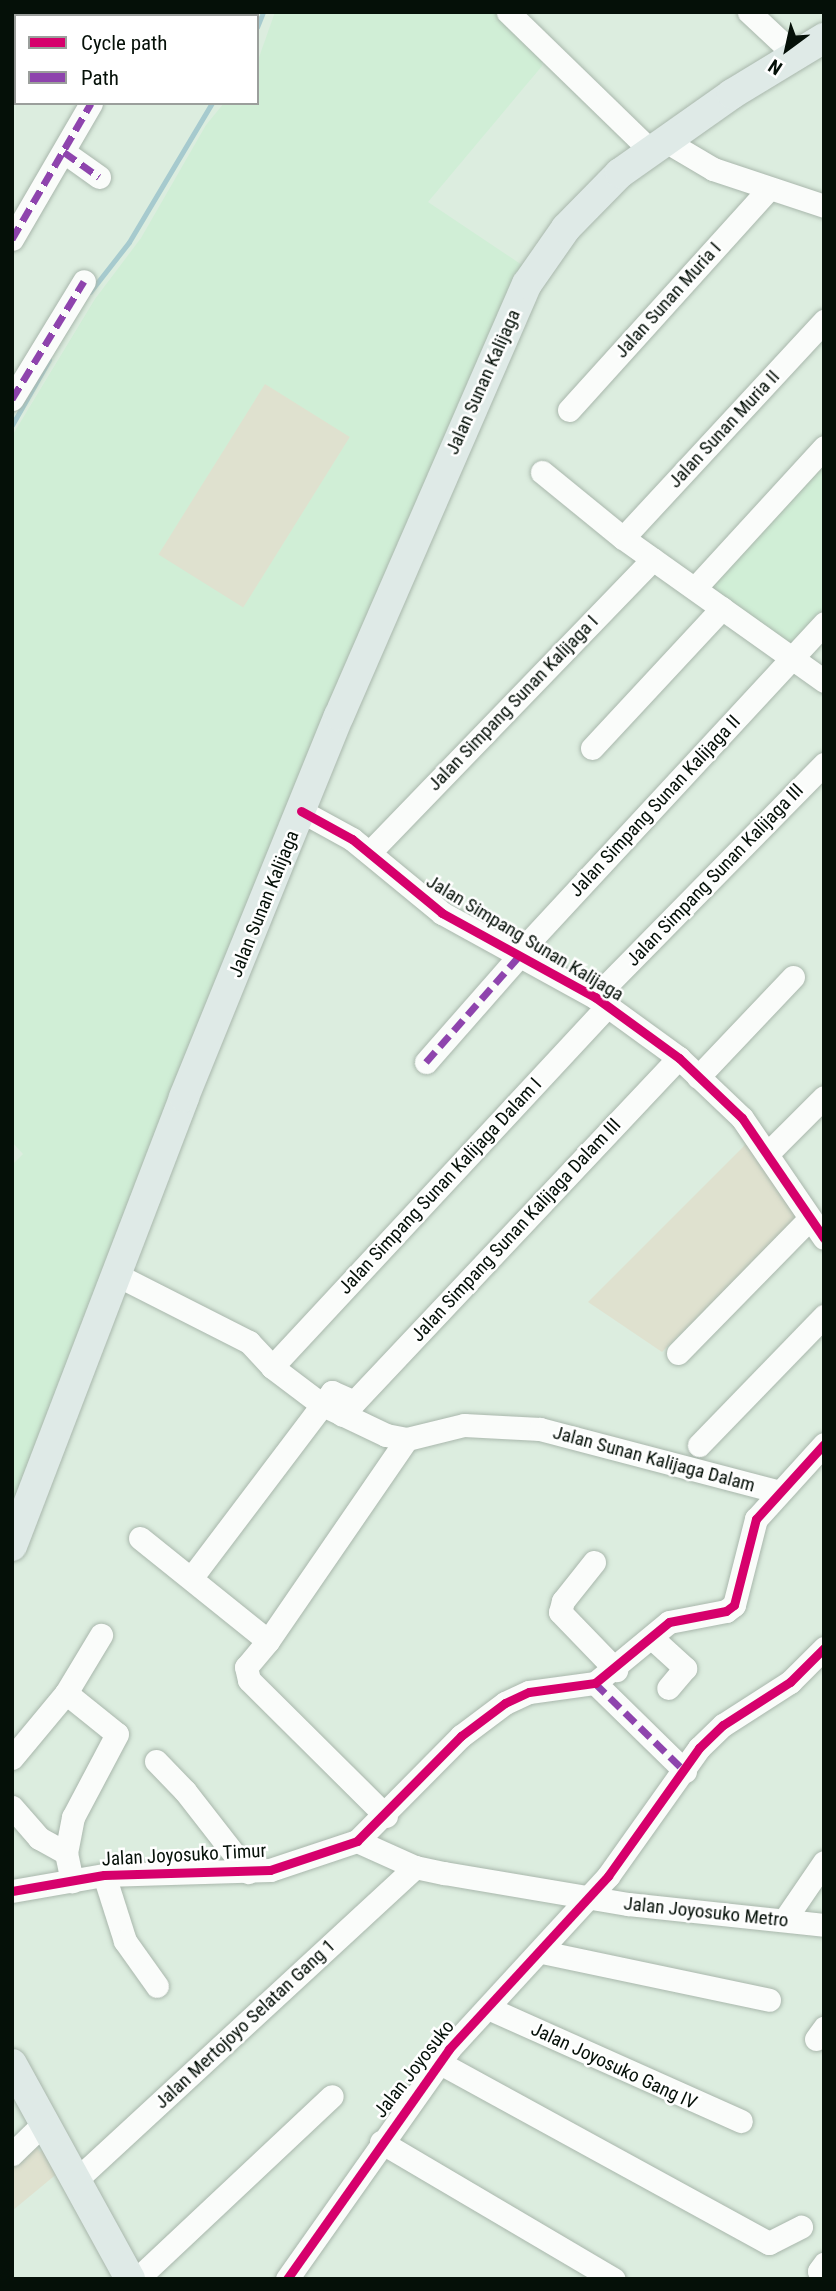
<!DOCTYPE html>
<style>
body{margin:0}
#map{position:relative;width:836px;height:2291px;overflow:hidden;background:#dceddf;font-family:"Roboto Condensed",sans-serif}
div>[style]{position:absolute}
.built>*{inset:0;background:#d0eed6}
.green>*{inset:0;background:#dfe1cf;transform-origin:0 0}
.stream>*{height:5px;margin:-2.5px;padding:0 2.5px;transform-origin:2.5px;border-radius:2.5px;background:#a6cace}
.roads{filter:drop-shadow(0 0 2px #a9b7ac) drop-shadow(0 0 2px #a9b7ac)}
.minor>*{height:23px;margin:-11.5px;padding:0 11.5px;transform-origin:11.5px;border-radius:11.5px;background:#fafcfa}
.major>*{height:30px;margin:-15px;padding:0 15px;transform-origin:15px;border-radius:15px;background:#dfeae7}
.quiet>*{height:7px;margin-top:-3.5px;transform-origin:0;background:repeating-linear-gradient(90deg,#8e44ad 0 14px,transparent 0 21px)}
.cycleway>*{height:9px;margin:-4.5px;padding:0 4.5px;transform-origin:4.5px;border-radius:4.5px;background:#d6006c}
span{translate:-50% -50%;white-space:nowrap;text-align:center;line-height:1.15;-webkit-text-stroke:5px #fff;paint-order:stroke}
.street-label{font-size:19px;color:#051008}
.frame{position:absolute;inset:0;border:14px solid #051008;pointer-events:none}
.legend{position:absolute;left:14px;top:14px;width:245px;height:91px;box-sizing:border-box;background:#fff;border:2px solid #9b9f9c;margin:0;padding:9px 12px;list-style:none;font-size:21px;color:#051008}
.legend li{display:flex;align-items:center;gap:14px;height:35px}
.legend b{width:35px;border:2px solid #9b9f9c}
.north{position:absolute;left:752px;top:14px;width:70px;height:70px;-webkit-text-stroke:5px #fff;paint-order:stroke;rotate:213deg;font-size:19px;font-weight:700;line-height:28px;text-align:center;color:#051008}
.north::after{content:'';display:block;margin:auto;width:24px;height:32px;background:#051008;clip-path:polygon(50% 0,100% 100%,50% 72%,0 100%)}
</style>
<div id="map">
<div class="built">
<div style="clip-path:polygon(275px 12px,498px 12px,543px 59px,542px 66px,428px 202px,525px 267px,343px 668px,12px 1523px,12px 1165px,23px 1154px,12px 1142px,12px 436px,95px 299px,141px 238px,206px 125px,224px 103px,257px 103px,257px 63px)"></div>
<div style="clip-path:polygon(824px 460px,824px 607px,789px 646px,706px 590px)"></div>
</div>
<div class="green">
<div style="left:265px;top:384px;width:100px;height:201px;rotate:32deg"></div>
<div style="clip-path:polygon(750px 1140px,797px 1219px,662px 1352px,588px 1302px)"></div>
<div style="clip-path:polygon(31px 2139px,40px 2152px,46px 2147px,59px 2172px,12px 2211px,12px 2158px)"></div>
</div>
<div class="stream">
<div style="left:257px;top:27px;width:16px;rotate:-68deg"></div>
<div style="left:90px;top:292px;width:63px;rotate:-52deg"></div>
<div style="left:129px;top:242px;width:162px;rotate:-59.2deg"></div>
<div style="left:12px;top:425px;width:75px;rotate:-60.4deg"></div>
</div>
<div class="roads">
<div class="minor">
<div style="left:93px;top:12px;width:6px;rotate:45deg"></div>
<div style="left:508px;top:12px;width:197px;rotate:44.2deg"></div>
<div style="left:749px;top:12px;width:63px;rotate:43.1deg"></div>
<div style="left:141px;top:16px;width:4px;rotate:-76deg"></div>
<div style="left:664px;top:140px;width:57px;rotate:30.6deg"></div>
<div style="left:713px;top:169px;width:117px;rotate:18.4deg"></div>
<div style="left:64px;top:152px;width:43px;rotate:35.5deg"></div>
<div style="left:12px;top:239px;width:157px;rotate:-59.8deg"></div>
<div style="left:12px;top:399px;width:138px;rotate:-58.6deg"></div>
<div style="left:569px;top:410px;width:297px;rotate:-47.9deg"></div>
<div style="left:542px;top:472px;width:104px;rotate:39.2deg"></div>
<div style="left:623px;top:538px;width:247px;rotate:35.4deg"></div>
<div style="left:623px;top:538px;width:296px;rotate:-47.2deg"></div>
<div style="left:695px;top:588px;width:191px;rotate:-47.5deg"></div>
<div style="left:592px;top:748px;width:191px;rotate:-47.1deg"></div>
<div style="left:301px;top:811px;width:58px;rotate:28.8deg"></div>
<div style="left:352px;top:839px;width:117px;rotate:39.4deg"></div>
<div style="left:442px;top:913px;width:175px;rotate:28.8deg"></div>
<div style="left:595px;top:997px;width:104px;rotate:36deg"></div>
<div style="left:679px;top:1058px;width:87px;rotate:43.6deg"></div>
<div style="left:742px;top:1118px;width:145px;rotate:55.7deg"></div>
<div style="left:370px;top:852px;width:407px;rotate:-46deg"></div>
<div style="left:517px;top:955px;width:452px;rotate:-47.2deg"></div>
<div style="left:595px;top:997px;width:327px;rotate:-45.5deg"></div>
<div style="left:426px;top:1062px;width:141px;rotate:-48.7deg"></div>
<div style="left:698px;top:1077px;width:138px;rotate:-46.5deg"></div>
<div style="left:768px;top:1153px;width:79px;rotate:-45deg"></div>
<div style="left:117px;top:1275px;width:148px;rotate:26.9deg"></div>
<div style="left:249px;top:1342px;width:34px;rotate:47deg"></div>
<div style="left:272px;top:1367px;width:61px;rotate:37.1deg"></div>
<div style="left:321px;top:1404px;width:72px;rotate:25.5deg"></div>
<div style="left:386px;top:1435px;width:21px;rotate:11deg"></div>
<div style="left:678px;top:1353px;width:187px;rotate:-45.6deg"></div>
<div style="left:272px;top:1367px;width:494px;rotate:-47.1deg"></div>
<div style="left:342px;top:1415px;width:491px;rotate:-46.7deg"></div>
<div style="left:407px;top:1439px;width:59px;rotate:-13.8deg"></div>
<div style="left:464px;top:1425px;width:76px;rotate:3deg"></div>
<div style="left:540px;top:1429px;width:245px;rotate:14.7deg"></div>
<div style="left:699px;top:1445px;width:180px;rotate:-45.9deg"></div>
<div style="left:140px;top:1538px;width:164px;rotate:38.8deg"></div>
<div style="left:268px;top:1641px;width:245px;rotate:-55.5deg"></div>
<div style="left:594px;top:1562px;width:50px;rotate:128.5deg"></div>
<div style="left:563px;top:1601px;width:11px;rotate:105deg"></div>
<div style="left:560px;top:1612px;width:81px;rotate:46deg"></div>
<div style="left:192px;top:1577px;width:232px;rotate:-52.9deg"></div>
<div style="left:332px;top:1392px;width:24px;rotate:24deg"></div>
<div style="left:652px;top:1638px;width:45px;rotate:42.3deg"></div>
<div style="left:685px;top:1668px;width:26px;rotate:130deg"></div>
<div style="left:268px;top:1641px;width:34px;rotate:130deg"></div>
<div style="left:246px;top:1667px;width:13px;rotate:77deg"></div>
<div style="left:249px;top:1680px;width:193px;rotate:44.8deg"></div>
<div style="left:595px;top:1683px;width:126px;rotate:44.4deg"></div>
<div style="left:66px;top:1693px;width:65px;rotate:38.8deg"></div>
<div style="left:117px;top:1734px;width:94px;rotate:117.9deg"></div>
<div style="left:73px;top:1817px;width:37px;rotate:101deg"></div>
<div style="left:66px;top:1853px;width:29px;rotate:78deg"></div>
<div style="left:12px;top:1758px;width:85px;rotate:-50.3deg"></div>
<div style="left:66px;top:1693px;width:68px;rotate:-58.9deg"></div>
<div style="left:156px;top:1761px;width:42px;rotate:46deg"></div>
<div style="left:185px;top:1791px;width:103px;rotate:52.1deg"></div>
<div style="left:12px;top:1807px;width:41px;rotate:48.9deg"></div>
<div style="left:39px;top:1838px;width:31px;rotate:29deg"></div>
<div style="left:357px;top:1841px;width:64px;rotate:24.1deg"></div>
<div style="left:415px;top:1867px;width:30px;rotate:12deg"></div>
<div style="left:444px;top:1873px;width:187px;rotate:9.6deg"></div>
<div style="left:628px;top:1904px;width:197px;rotate:6.1deg"></div>
<div style="left:104px;top:1875px;width:69px;rotate:72.3deg"></div>
<div style="left:125px;top:1941px;width:55px;rotate:54.6deg"></div>
<div style="left:12px;top:1891px;width:93px;rotate:-9.9deg"></div>
<div style="left:104px;top:1875px;width:166px;rotate:-1.7deg"></div>
<div style="left:270px;top:1870px;width:92px;rotate:-18.4deg"></div>
<div style="left:357px;top:1841px;width:148px;rotate:-45.3deg"></div>
<div style="left:461px;top:1736px;width:55px;rotate:-36.9deg"></div>
<div style="left:505px;top:1703px;width:26px;rotate:-25deg"></div>
<div style="left:529px;top:1692px;width:67px;rotate:-7.8deg"></div>
<div style="left:595px;top:1683px;width:96px;rotate:-39.5deg"></div>
<div style="left:669px;top:1622px;width:58px;rotate:-10.9deg"></div>
<div style="left:726px;top:1611px;width:10px;rotate:-37deg"></div>
<div style="left:734px;top:1605px;width:89px;rotate:-75.7deg"></div>
<div style="left:756px;top:1519px;width:101px;rotate:-47.8deg"></div>
<div style="left:785px;top:1919px;width:69px;rotate:-55.6deg"></div>
<div style="left:542px;top:1952px;width:232px;rotate:11.9deg"></div>
<div style="left:488px;top:2008px;width:277px;rotate:24.1deg"></div>
<div style="left:816px;top:2039px;width:14px;rotate:-54deg"></div>
<div style="left:440px;top:2063px;width:375px;rotate:28.7deg"></div>
<div style="left:769px;top:2243px;width:36px;rotate:-27deg"></div>
<div style="left:381px;top:2142px;width:270px;rotate:30.5deg"></div>
<div style="left:12px;top:2154px;width:43px;rotate:-44.1deg"></div>
<div style="left:75px;top:2181px;width:463px;rotate:-42.7deg"></div>
<div style="left:137px;top:2279px;width:267px;rotate:-43.2deg"></div>
<div style="left:287px;top:2279px;width:281px;rotate:-54.8deg"></div>
<div style="left:449px;top:2049px;width:235px;rotate:-47.4deg"></div>
<div style="left:608px;top:1876px;width:157px;rotate:-54.6deg"></div>
<div style="left:699px;top:1748px;width:33px;rotate:-44deg"></div>
<div style="left:723px;top:1725px;width:80px;rotate:-32.7deg"></div>
<div style="left:790px;top:1682px;width:48px;rotate:-45deg"></div>
<div style="left:824px;top:2279px;width:9px;rotate:-122deg"></div>
<div style="left:819px;top:2271px;width:9px;rotate:-54deg"></div>
</div>
<div class="major">
<div style="left:12px;top:1546px;width:481px;rotate:-69deg"></div>
<div style="left:184px;top:1097px;width:411px;rotate:-67.9deg"></div>
<div style="left:339px;top:716px;width:471px;rotate:-66.5deg"></div>
<div style="left:527px;top:284px;width:68px;rotate:-55.1deg"></div>
<div style="left:566px;top:228px;width:77px;rotate:-45.5deg"></div>
<div style="left:620px;top:173px;width:137px;rotate:-35.2deg"></div>
<div style="left:732px;top:94px;width:108px;rotate:-31.3deg"></div>
<div style="left:12px;top:2064px;width:245px;rotate:61.2deg"></div>
</div>
</div>
<div class="quiet">
<div style="left:93px;top:12px;width:6px;rotate:45deg"></div>
<div style="left:141px;top:16px;width:4px;rotate:-76deg"></div>
<div style="left:64px;top:152px;width:43px;rotate:35.5deg"></div>
<div style="left:12px;top:239px;width:157px;rotate:-59.8deg"></div>
<div style="left:12px;top:399px;width:138px;rotate:-58.6deg"></div>
<div style="left:426px;top:1062px;width:141px;rotate:-48.7deg"></div>
<div style="left:595px;top:1683px;width:126px;rotate:44.4deg"></div>
</div>
<div class="cycleway">
<div style="left:301px;top:811px;width:58px;rotate:28.8deg"></div>
<div style="left:352px;top:839px;width:117px;rotate:39.4deg"></div>
<div style="left:442px;top:913px;width:175px;rotate:28.8deg"></div>
<div style="left:595px;top:997px;width:104px;rotate:36deg"></div>
<div style="left:679px;top:1058px;width:87px;rotate:43.6deg"></div>
<div style="left:742px;top:1118px;width:145px;rotate:55.7deg"></div>
<div style="left:12px;top:1891px;width:93px;rotate:-9.9deg"></div>
<div style="left:104px;top:1875px;width:166px;rotate:-1.7deg"></div>
<div style="left:270px;top:1870px;width:92px;rotate:-18.4deg"></div>
<div style="left:357px;top:1841px;width:148px;rotate:-45.3deg"></div>
<div style="left:461px;top:1736px;width:55px;rotate:-36.9deg"></div>
<div style="left:505px;top:1703px;width:26px;rotate:-25deg"></div>
<div style="left:529px;top:1692px;width:67px;rotate:-7.8deg"></div>
<div style="left:595px;top:1683px;width:96px;rotate:-39.5deg"></div>
<div style="left:669px;top:1622px;width:58px;rotate:-10.9deg"></div>
<div style="left:726px;top:1611px;width:10px;rotate:-37deg"></div>
<div style="left:734px;top:1605px;width:89px;rotate:-75.7deg"></div>
<div style="left:756px;top:1519px;width:101px;rotate:-47.8deg"></div>
<div style="left:287px;top:2279px;width:281px;rotate:-54.8deg"></div>
<div style="left:449px;top:2049px;width:235px;rotate:-47.4deg"></div>
<div style="left:608px;top:1876px;width:157px;rotate:-54.6deg"></div>
<div style="left:699px;top:1748px;width:33px;rotate:-44deg"></div>
<div style="left:723px;top:1725px;width:80px;rotate:-32.7deg"></div>
<div style="left:790px;top:1682px;width:48px;rotate:-45deg"></div>
</div>
<div class="street-label">
<span style="left:668px;top:300px;rotate:-48deg">Jalan Sunan Muria I</span>
<span style="left:483px;top:382px;rotate:-66deg">Jalan Sunan Kalijaga</span>
<span style="left:724px;top:429px;rotate:-47deg">Jalan Sunan Muria II</span>
<span style="left:513px;top:703px;rotate:-46deg">Jalan Simpang Sunan Kalijaga I</span>
<span style="left:655px;top:806px;rotate:-47deg">Jalan Simpang Sunan Kalijaga II</span>
<span style="left:715px;top:875px;rotate:-46deg">Jalan Simpang Sunan Kalijaga III</span>
<span style="left:264px;top:904px;rotate:-68deg">Jalan Sunan Kalijaga</span>
<span style="left:525px;top:938px;rotate:31deg">Jalan Simpang Sunan Kalijaga</span>
<span style="left:440px;top:1186px;rotate:-47deg">Jalan Simpang Sunan Kalijaga Dalam I</span>
<span style="left:516px;top:1230px;rotate:-47deg">Jalan Simpang Sunan Kalijaga Dalam III</span>
<span style="left:654px;top:1459px;rotate:15deg">Jalan Sunan Kalijaga Dalam</span>
<span style="left:184px;top:1855px;rotate:-3deg">Jalan Joyosuko Timur</span>
<span style="left:706px;top:1912px;rotate:6deg">Jalan Joyosuko Metro</span>
<span style="left:245px;top:2024px;rotate:-43deg">Jalan Mertojoyo Selatan Gang 1</span>
<span style="left:614px;top:2066px;rotate:25deg">Jalan Joyosuko Gang IV</span>
<span style="left:414px;top:2069px;rotate:-52deg">Jalan Joyosuko</span>
</div>
<div class="frame"></div>
<ul class="legend">
<li><b style="height:9px;background:#d6006c"></b>Cycle path</li>
<li><b style="height:9px;background:#8e44ad"></b>Path</li>
</ul>
<div class="north">N</div>
</div>
